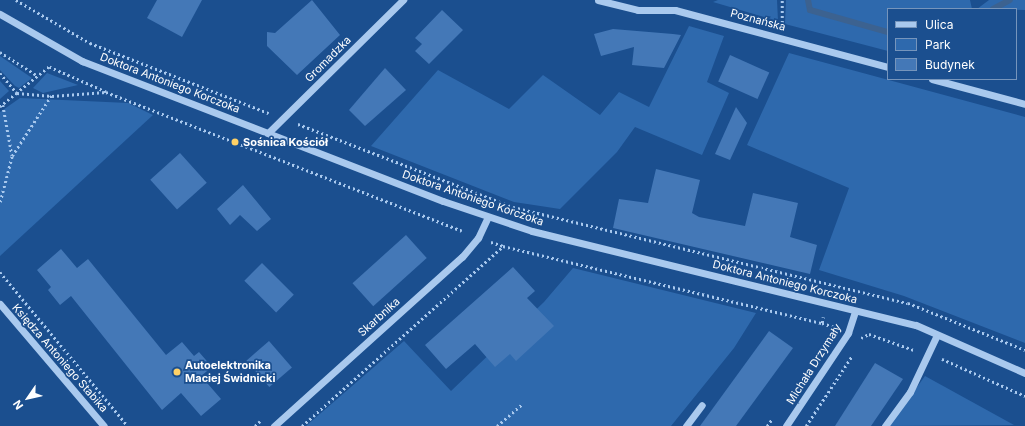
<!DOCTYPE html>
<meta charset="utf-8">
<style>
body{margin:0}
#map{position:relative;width:1025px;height:426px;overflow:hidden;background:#1b4f8f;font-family:Inter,sans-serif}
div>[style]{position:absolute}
.green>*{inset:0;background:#2e69ad}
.stream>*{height:6px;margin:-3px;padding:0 3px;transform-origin:3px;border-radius:3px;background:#3c6290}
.building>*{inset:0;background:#4478b7;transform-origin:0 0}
.path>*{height:2.5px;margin-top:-1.25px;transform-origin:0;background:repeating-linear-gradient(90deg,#a9c9ee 0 2px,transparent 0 5px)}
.minor>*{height:7px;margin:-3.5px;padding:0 3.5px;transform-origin:3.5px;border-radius:3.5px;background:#a9c9ee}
.dots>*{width:11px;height:11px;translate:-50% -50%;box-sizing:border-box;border:2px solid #1b4f8f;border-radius:50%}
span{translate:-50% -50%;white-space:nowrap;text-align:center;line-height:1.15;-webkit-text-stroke:3.5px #1b4f8f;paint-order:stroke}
.street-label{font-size:11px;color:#fff}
.poi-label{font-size:11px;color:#fff;font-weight:700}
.left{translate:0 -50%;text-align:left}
.legend{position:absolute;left:887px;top:8px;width:130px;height:72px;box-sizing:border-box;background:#1b4f8f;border:1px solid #7695bc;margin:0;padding:5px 7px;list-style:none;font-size:12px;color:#fff}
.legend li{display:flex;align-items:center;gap:8px;height:20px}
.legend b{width:20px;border:1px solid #7695bc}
.north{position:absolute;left:8px;top:378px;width:40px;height:40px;-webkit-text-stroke:3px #1b4f8f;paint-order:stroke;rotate:236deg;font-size:11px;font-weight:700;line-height:16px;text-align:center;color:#fff}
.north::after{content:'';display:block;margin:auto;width:14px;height:18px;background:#fff;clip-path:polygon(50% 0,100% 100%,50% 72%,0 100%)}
</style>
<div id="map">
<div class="green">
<div style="clip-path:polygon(718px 0,777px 0,778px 21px,713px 2px)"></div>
<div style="clip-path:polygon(786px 0,970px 0,972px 9px,888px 9px,888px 51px,785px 24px)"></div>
<div style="clip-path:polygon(989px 0,1025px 0,1025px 10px,977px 9px)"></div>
<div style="clip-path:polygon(689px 26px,724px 36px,707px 82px,729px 93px,702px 155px,635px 127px,617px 152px,560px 209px,514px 202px,371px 146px,438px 70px,509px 109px,543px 75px,600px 115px,619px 92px,649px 107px)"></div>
<div style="clip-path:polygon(789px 53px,1025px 117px,1025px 343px,904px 296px,819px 270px,849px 188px,747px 145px)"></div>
<div style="clip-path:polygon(0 56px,32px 78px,19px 88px,15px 86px,0 70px)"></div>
<div style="clip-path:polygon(47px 73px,78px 85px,43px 93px,33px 88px)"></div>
<div style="clip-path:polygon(0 81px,9px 91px,0 99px)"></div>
<div style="clip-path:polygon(20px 98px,128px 103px,153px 115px,0 256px,0 112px)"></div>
<div style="clip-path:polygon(573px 268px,756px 313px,734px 348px,671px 426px,306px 426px,404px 341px,451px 391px,544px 302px)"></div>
<div style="clip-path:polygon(925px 376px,1014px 425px,889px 426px)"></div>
</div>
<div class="stream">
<div style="left:808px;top:0;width:10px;rotate:79deg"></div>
<div style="left:810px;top:10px;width:81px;rotate:15.8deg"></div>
<div style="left:993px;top:9px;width:19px;rotate:-28deg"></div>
</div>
<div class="building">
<div style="clip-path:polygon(157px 0,202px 0,182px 37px,147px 18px)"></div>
<div style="clip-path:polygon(312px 0,340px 35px,297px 75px,267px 46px,267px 32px,275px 33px)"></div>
<div style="clip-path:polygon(442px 10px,463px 30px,429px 64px,415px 51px,422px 44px,415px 38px)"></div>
<div style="clip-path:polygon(613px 29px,673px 34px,681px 35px,664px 68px,632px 65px,634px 47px,601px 56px,594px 34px)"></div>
<div style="left:730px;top:55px;width:43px;height:29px;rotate:24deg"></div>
<div style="clip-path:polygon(385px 68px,406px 90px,365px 126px,349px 110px)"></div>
<div style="clip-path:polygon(736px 107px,747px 123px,730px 160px,715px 154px)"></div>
<div style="left:180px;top:153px;width:40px;height:40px;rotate:48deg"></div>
<div style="clip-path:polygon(656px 169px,700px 180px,692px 213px,699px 217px,745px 226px,753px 193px,798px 203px,790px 237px,817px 245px,810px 274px,613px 228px,619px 199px,648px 203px)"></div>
<div style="clip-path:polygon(243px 185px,271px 219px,257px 231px,240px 215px,230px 225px,217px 209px)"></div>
<div style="left:406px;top:235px;width:31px;height:72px;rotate:48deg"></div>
<div style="clip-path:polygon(61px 249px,77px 268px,88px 259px,166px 355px,182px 342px,194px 356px,199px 352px,212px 367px,201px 376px,221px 399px,201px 416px,181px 393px,162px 410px,71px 296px,60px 305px,48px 290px,51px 287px,37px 270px)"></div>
<div style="left:262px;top:263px;width:45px;height:25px;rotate:45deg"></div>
<div style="clip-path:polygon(513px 267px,535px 291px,527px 298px,554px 326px,516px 361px,510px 354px,495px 367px,475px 344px,446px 369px,425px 345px)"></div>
<div style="clip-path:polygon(769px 331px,793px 348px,736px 426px,700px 426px)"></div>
<div style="left:269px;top:341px;width:35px;height:30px;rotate:49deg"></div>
<div style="clip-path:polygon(875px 363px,903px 379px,871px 426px,835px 426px)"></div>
</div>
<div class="path">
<div style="left:16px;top:0;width:86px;rotate:30.2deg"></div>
<div style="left:90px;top:43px;width:192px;rotate:21.4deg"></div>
<div style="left:782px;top:23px;width:23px;rotate:-90deg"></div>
<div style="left:0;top:52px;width:45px;rotate:32.3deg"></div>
<div style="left:0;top:73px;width:26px;rotate:50deg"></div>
<div style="left:17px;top:93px;width:35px;rotate:5deg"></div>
<div style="left:52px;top:96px;width:54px;rotate:-4.2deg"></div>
<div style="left:106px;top:92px;width:62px;rotate:-156.3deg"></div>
<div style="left:49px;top:67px;width:41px;rotate:140.9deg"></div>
<div style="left:17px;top:93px;width:22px;rotate:141deg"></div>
<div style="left:106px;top:92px;width:382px;rotate:21.3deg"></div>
<div style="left:3px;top:105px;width:51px;rotate:79.8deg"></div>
<div style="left:298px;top:124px;width:230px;rotate:21.1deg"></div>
<div style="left:513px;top:207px;width:406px;rotate:13.7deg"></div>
<div style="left:908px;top:303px;width:126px;rotate:21.9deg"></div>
<div style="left:0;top:202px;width:48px;rotate:-75.4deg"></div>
<div style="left:12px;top:156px;width:72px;rotate:-57deg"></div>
<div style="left:491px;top:242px;width:13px;rotate:18deg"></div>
<div style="left:0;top:272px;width:200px;rotate:50.3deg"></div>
<div style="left:822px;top:323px;width:13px;rotate:18deg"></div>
<div style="left:861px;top:338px;width:9px;rotate:-27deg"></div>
<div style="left:869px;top:334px;width:48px;rotate:19.6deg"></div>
<div style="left:942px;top:359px;width:91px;rotate:24deg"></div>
<div style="left:255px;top:426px;width:7px;rotate:-45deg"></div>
<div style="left:302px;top:426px;width:270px;rotate:-41.8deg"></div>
<div style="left:503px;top:246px;width:328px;rotate:13.6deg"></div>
<div style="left:822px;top:323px;width:6px;rotate:-81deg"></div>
<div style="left:497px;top:426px;width:32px;rotate:-41deg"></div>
<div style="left:767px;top:426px;width:9px;rotate:-54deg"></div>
<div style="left:806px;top:426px;width:84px;rotate:-56.7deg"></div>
</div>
<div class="minor">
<div style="left:598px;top:0;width:41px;rotate:14deg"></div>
<div style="left:638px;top:10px;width:37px"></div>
<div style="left:675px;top:10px;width:220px;rotate:15deg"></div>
<div style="left:0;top:14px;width:95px;rotate:29.8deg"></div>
<div style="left:82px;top:61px;width:387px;rotate:21.2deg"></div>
<div style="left:443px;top:201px;width:94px;rotate:18.6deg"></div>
<div style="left:532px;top:231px;width:395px;rotate:13.8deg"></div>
<div style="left:916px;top:325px;width:119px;rotate:23.8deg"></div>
<div style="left:932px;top:79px;width:96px;rotate:15deg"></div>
<div style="left:268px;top:133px;width:190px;rotate:-44.6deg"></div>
<div style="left:0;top:304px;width:160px;rotate:49.6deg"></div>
<div style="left:274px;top:426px;width:253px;rotate:-42deg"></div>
<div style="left:462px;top:257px;width:25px;rotate:-50deg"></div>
<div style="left:478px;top:238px;width:23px;rotate:-65deg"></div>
<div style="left:686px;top:426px;width:26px;rotate:-53deg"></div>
<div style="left:786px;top:426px;width:112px;rotate:-56.3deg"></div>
<div style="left:848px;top:333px;width:23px;rotate:-72deg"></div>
<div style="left:885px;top:426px;width:42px;rotate:-53.7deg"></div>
<div style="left:910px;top:392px;width:63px;rotate:-64.7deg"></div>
</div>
<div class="dots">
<div style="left:235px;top:142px;background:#ffd166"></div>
<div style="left:177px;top:372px;background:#ffd166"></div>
</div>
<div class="street-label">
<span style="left:758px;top:20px;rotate:15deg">Poznańska</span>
<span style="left:328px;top:59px;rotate:-45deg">Gromadzka</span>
<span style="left:170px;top:83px;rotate:21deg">Doktora Antoniego Korczoka</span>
<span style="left:473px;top:198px;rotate:19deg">Doktora Antoniego Korczoka</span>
<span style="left:785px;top:282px;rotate:14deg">Doktora Antoniego Korczoka</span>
<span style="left:379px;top:317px;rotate:-42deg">Skarbnika</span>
<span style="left:60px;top:358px;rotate:49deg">Księdza Antoniego Stabika</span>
<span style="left:814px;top:364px;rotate:-58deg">Michała Drzymały</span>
</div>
<div class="poi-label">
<span class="left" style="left:243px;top:142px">Sośnica Kościół</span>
<span class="left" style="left:185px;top:372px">Autoelektronika<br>Maciej Świdnicki</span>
</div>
<ul class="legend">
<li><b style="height:5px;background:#a9c9ee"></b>Ulica</li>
<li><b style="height:11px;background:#2e69ad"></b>Park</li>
<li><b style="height:11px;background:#4478b7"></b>Budynek</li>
</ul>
<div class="north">N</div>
</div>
